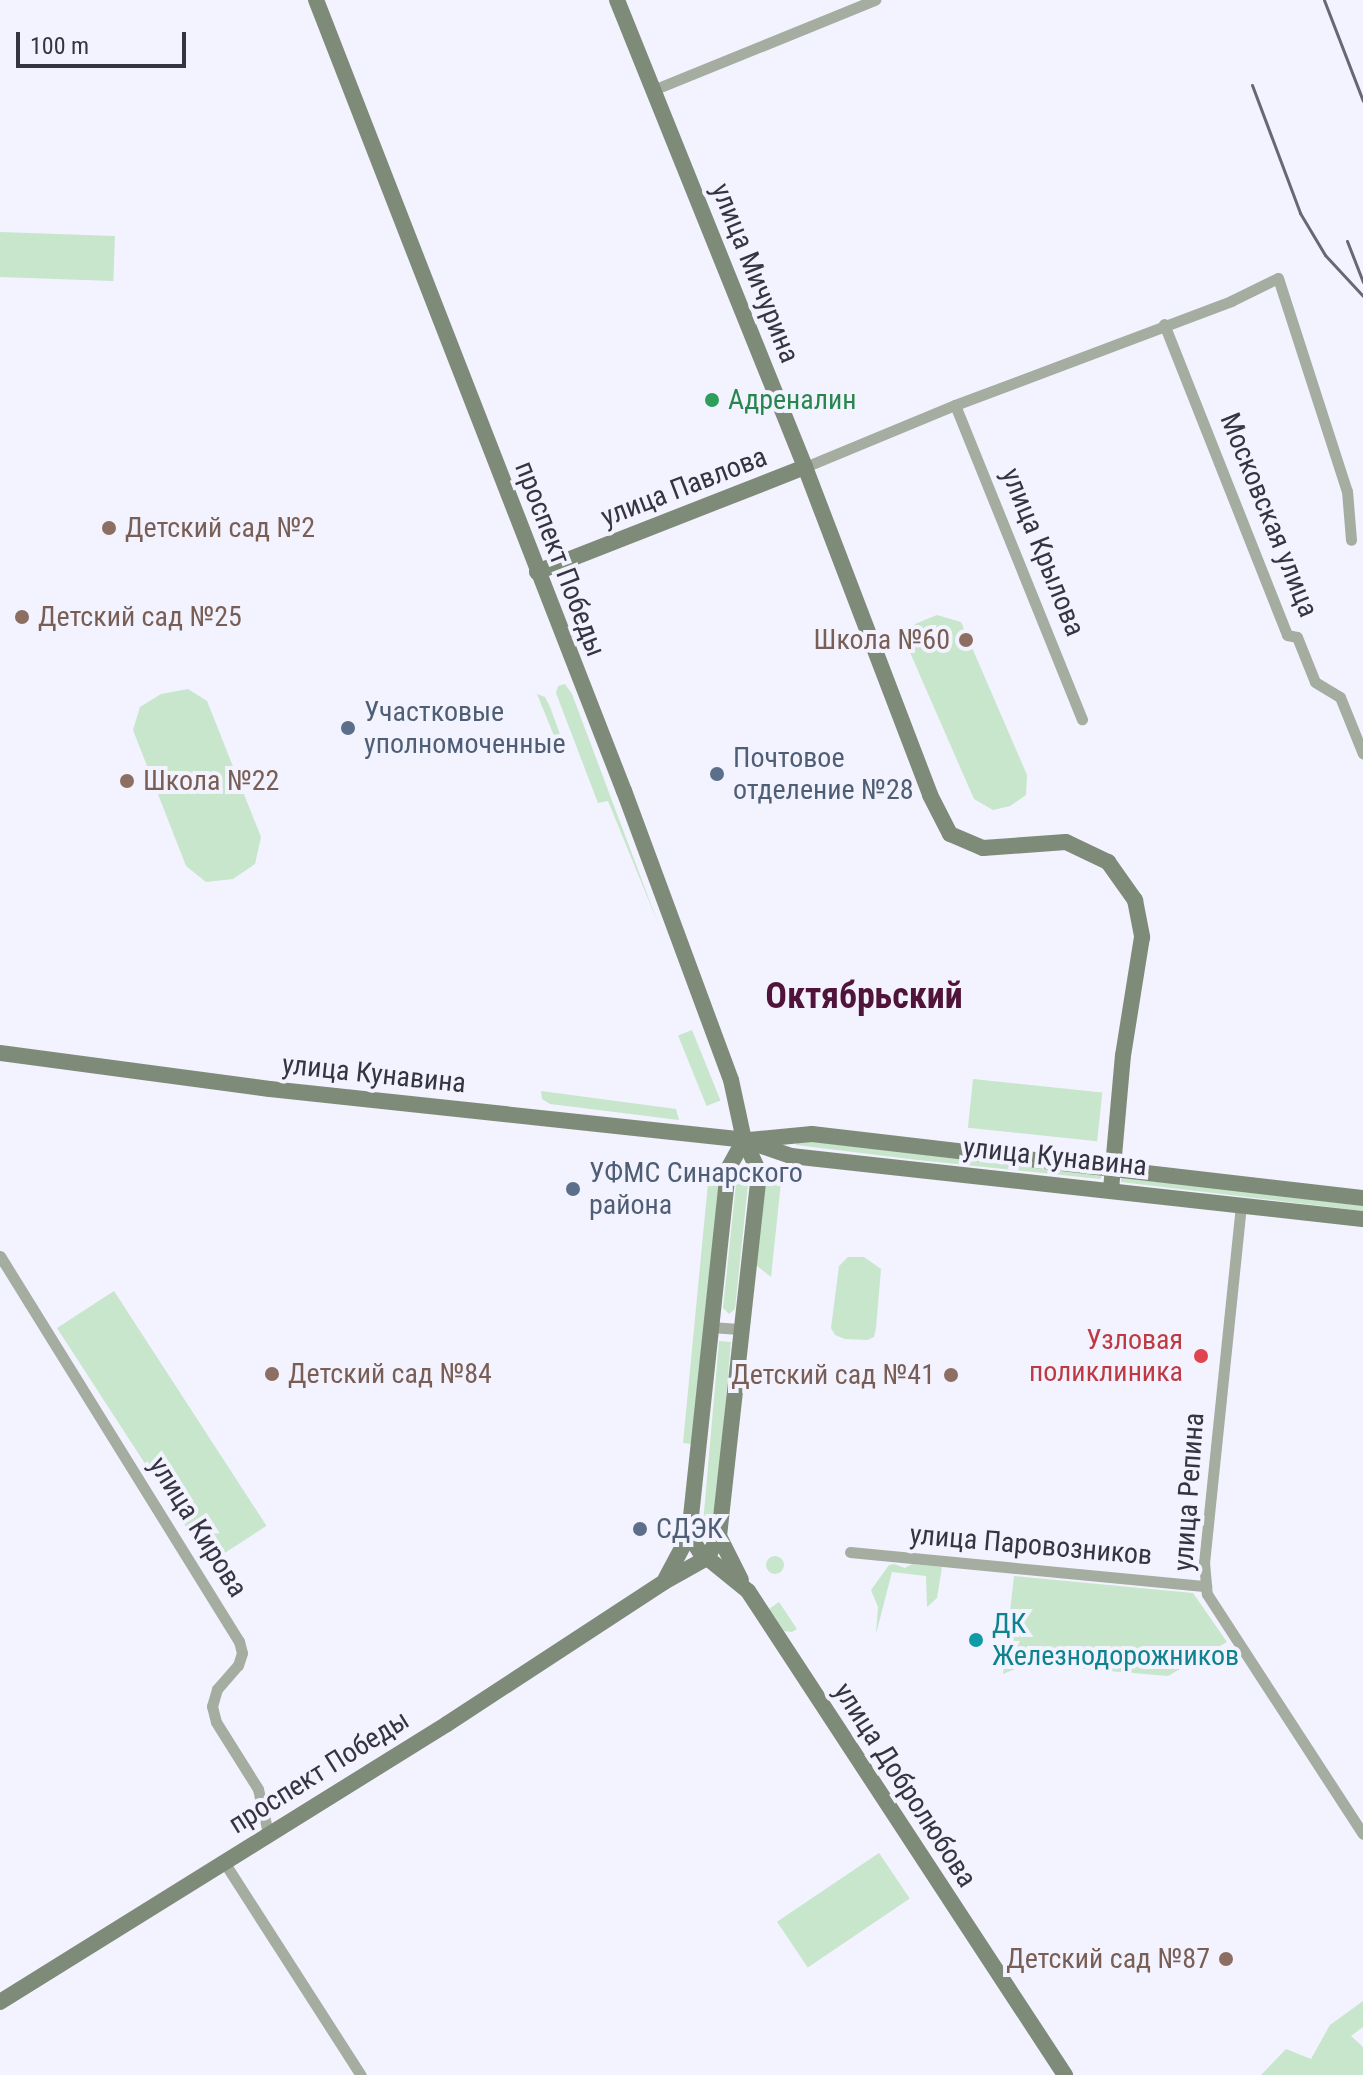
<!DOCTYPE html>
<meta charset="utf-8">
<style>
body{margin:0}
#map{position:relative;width:1363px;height:2075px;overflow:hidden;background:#f3f2ff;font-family:"Roboto Condensed",sans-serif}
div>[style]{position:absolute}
.green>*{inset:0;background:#c7e6cc;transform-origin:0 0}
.round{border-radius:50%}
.street>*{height:11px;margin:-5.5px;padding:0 5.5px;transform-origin:5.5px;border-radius:5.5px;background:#a5ada1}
.secondary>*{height:16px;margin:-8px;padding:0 8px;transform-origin:8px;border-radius:8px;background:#7f8b79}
.rail>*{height:3px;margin:-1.5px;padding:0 1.5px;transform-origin:1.5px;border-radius:1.5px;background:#686774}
.dots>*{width:22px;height:22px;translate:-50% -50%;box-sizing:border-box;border:4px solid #f3f2ff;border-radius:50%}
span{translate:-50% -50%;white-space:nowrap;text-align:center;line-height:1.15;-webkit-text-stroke:8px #f3f2ff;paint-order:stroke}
.street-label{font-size:28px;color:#363441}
.leisure-label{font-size:28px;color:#27864d}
.left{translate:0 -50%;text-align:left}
.education-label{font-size:28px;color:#785e54}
.right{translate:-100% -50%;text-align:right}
.service-label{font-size:28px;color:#4e5e75}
.health-label{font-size:28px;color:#be3a42}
.culture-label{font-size:28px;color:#0d838f}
.district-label{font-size:36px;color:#501339;font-weight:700}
.scale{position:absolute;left:16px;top:32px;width:170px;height:36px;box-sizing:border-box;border:4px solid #363441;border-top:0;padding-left:10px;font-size:24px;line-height:28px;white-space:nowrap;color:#363441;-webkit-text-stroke:6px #f3f2ff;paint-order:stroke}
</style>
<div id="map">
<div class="green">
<div style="left:0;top:232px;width:115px;height:45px;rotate:2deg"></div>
<div style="clip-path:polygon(937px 615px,961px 622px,1027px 775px,1026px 795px,1010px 806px,993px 810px,974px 799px,905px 641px,915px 624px)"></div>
<div style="clip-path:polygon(565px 684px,572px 694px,658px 923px,608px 801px,598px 803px,556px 693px,558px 686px)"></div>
<div style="clip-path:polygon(188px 689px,207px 701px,261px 837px,255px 864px,233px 879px,206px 882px,186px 866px,133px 730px,140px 707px,161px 694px)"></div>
<div style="clip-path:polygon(537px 694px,545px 697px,550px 707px,561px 737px,559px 748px)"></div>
<div style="left:692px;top:1030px;width:76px;height:15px;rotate:68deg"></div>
<div style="left:973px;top:1079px;width:130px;height:49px;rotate:6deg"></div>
<div style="clip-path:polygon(541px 1091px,676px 1109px,679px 1120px,550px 1104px,542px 1099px)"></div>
<div style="clip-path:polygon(797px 1140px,1099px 1174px,1102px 1177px,1100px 1179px,918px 1160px,796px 1145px)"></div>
<div style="clip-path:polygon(709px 1173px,721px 1175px,693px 1444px,683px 1443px)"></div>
<div style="clip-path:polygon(737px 1174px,749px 1175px,735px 1309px,729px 1314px,723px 1308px)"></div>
<div style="clip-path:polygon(1121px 1176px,1363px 1206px,1363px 1211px,1121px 1182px)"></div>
<div style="clip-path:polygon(766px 1180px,781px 1182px,771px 1277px,756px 1265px)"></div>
<div style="clip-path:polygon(848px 1257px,864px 1257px,881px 1269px,876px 1328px,874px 1337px,867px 1340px,845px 1339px,835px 1335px,831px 1328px,839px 1266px)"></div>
<div style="left:114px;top:1291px;width:280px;height:68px;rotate:57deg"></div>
<div style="left:719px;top:1341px;width:12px;height:185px;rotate:5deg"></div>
<div class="round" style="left:766px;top:1556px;width:18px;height:18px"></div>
<div style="clip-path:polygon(894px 1564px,905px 1568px,912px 1564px,942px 1567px,937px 1598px,927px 1607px,926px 1576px,892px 1572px,876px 1634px,878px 1607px,871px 1590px,889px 1565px)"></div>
<div style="clip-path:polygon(1014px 1576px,1193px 1593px,1227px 1642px,1168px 1676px,1027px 1664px,1003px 1674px)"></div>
<div style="clip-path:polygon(779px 1602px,797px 1629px,792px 1632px,784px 1631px,769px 1609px)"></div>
<div style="left:879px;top:1853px;width:55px;height:123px;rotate:56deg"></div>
<div style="clip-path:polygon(1363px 2001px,1363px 2027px,1351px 2036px,1363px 2047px,1363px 2075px,1261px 2075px,1286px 2049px,1311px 2059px,1330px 2025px)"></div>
</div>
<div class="street">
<div style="left:653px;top:90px;width:240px;rotate:-22.1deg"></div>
<div style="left:1164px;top:324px;width:334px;rotate:68.4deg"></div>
<div style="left:1287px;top:635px;width:10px;rotate:11deg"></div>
<div style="left:1297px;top:637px;width:48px;rotate:68.2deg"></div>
<div style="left:1315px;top:682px;width:29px;rotate:31deg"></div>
<div style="left:1340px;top:697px;width:61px;rotate:68deg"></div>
<div style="left:955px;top:405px;width:339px;rotate:68deg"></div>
<div style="left:805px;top:467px;width:162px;rotate:-22.5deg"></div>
<div style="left:955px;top:405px;width:295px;rotate:-20.6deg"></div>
<div style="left:1231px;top:301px;width:52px;rotate:-26.1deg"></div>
<div style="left:1278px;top:278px;width:224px;rotate:72.1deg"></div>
<div style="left:1347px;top:491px;width:49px;rotate:85.3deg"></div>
<div style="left:1241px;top:1205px;width:359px;rotate:95.9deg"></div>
<div style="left:1204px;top:1562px;width:32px;rotate:85deg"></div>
<div style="left:1207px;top:1594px;width:286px;rotate:57deg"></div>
<div style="left:0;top:1256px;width:453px;rotate:58.2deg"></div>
<div style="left:239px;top:1641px;width:12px;rotate:76deg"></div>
<div style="left:242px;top:1653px;width:13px;rotate:108deg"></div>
<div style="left:238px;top:1665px;width:32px;rotate:131deg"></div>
<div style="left:217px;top:1689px;width:18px;rotate:106deg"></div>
<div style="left:212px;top:1706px;width:16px;rotate:76deg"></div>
<div style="left:216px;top:1722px;width:79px;rotate:57.9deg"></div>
<div style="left:258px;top:1789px;width:45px;rotate:77.2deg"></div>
<div style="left:711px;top:1327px;width:31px;rotate:4deg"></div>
<div style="left:850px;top:1552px;width:358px;rotate:5.5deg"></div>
<div style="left:224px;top:1862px;width:253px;rotate:57.3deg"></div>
</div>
<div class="secondary">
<div style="left:617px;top:0;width:503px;rotate:68.07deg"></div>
<div style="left:805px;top:467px;width:351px;rotate:69.1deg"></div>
<div style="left:930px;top:795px;width:44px;rotate:62.9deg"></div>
<div style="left:950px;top:834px;width:36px;rotate:23deg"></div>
<div style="left:983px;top:848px;width:83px;rotate:-4.1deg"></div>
<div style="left:1066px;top:842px;width:47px;rotate:25.5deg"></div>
<div style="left:1108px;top:862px;width:47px;rotate:54.6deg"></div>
<div style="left:1135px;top:900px;width:38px;rotate:79deg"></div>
<div style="left:1142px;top:937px;width:120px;rotate:99.1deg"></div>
<div style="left:1123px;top:1055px;width:135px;rotate:95.1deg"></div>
<div style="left:537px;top:572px;width:288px;rotate:-21.4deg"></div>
<div style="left:0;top:1053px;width:272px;rotate:7.6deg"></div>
<div style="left:270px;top:1089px;width:477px;rotate:6.1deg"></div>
<div style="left:744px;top:1140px;width:50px;rotate:18.8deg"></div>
<div style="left:791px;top:1156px;width:575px;rotate:6.29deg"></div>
<div style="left:749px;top:1140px;width:63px;rotate:-5.4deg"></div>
<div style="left:812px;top:1134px;width:555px;rotate:6.63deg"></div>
<div style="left:689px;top:1535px;width:20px;rotate:57deg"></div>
<div style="left:700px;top:1552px;width:62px;rotate:39.1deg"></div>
<div style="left:748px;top:1591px;width:579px;rotate:56.78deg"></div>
<div style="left:719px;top:1536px;width:49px;rotate:63.4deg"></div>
<div style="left:666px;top:1578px;width:49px;rotate:-61.9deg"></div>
<div style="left:689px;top:1535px;width:368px;rotate:-83.9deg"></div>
<div style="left:728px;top:1169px;width:33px;rotate:-61deg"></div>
<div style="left:0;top:2002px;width:526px;rotate:-31.88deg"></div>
<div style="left:447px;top:1724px;width:259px;rotate:-33.2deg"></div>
<div style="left:664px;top:1582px;width:49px;rotate:-29.2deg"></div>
<div style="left:707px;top:1558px;width:25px;rotate:-61deg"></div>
<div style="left:719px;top:1536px;width:366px;rotate:-83.7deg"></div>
<div style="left:759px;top:1172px;width:35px;rotate:-115deg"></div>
<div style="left:744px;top:1140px;width:61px;rotate:-102.2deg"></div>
<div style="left:731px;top:1080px;width:308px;rotate:-110.3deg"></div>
<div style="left:624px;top:791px;width:849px;rotate:-111.27deg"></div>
</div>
<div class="rail">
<div style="left:1324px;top:0;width:108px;rotate:68.9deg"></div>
<div style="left:1252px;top:85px;width:137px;rotate:69.4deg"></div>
<div style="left:1300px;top:213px;width:49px;rotate:59.2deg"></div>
<div style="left:1325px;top:255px;width:56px;rotate:47.2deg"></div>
<div style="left:1347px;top:241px;width:44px;rotate:68.7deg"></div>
</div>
<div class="dots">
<div style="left:712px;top:400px;background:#2e9e5b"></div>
<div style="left:109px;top:528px;background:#8d6e63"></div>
<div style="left:22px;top:617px;background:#8d6e63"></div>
<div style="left:966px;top:640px;background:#8d6e63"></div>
<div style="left:348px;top:728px;background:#5c6f8a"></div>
<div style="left:717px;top:774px;background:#5c6f8a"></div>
<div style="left:127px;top:781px;background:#8d6e63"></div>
<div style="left:573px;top:1189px;background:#5c6f8a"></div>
<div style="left:1201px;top:1356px;background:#e0444e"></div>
<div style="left:272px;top:1374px;background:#8d6e63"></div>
<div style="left:951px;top:1375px;background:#8d6e63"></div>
<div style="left:640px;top:1529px;background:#5c6f8a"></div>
<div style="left:976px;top:1640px;background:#0f9aa8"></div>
<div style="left:1226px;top:1959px;background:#8d6e63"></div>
</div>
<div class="street-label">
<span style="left:755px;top:273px;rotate:68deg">улица Мичурина</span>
<span style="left:684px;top:487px;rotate:-21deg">улица Павлова</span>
<span style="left:1269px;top:515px;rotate:68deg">Московская улица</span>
<span style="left:1043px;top:552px;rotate:68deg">улица Крылова</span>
<span style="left:560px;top:559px;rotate:69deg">проспект Победы</span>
<span style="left:374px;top:1074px;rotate:6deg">улица Кунавина</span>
<span style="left:1055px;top:1157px;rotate:6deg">улица Кунавина</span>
<span style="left:1189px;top:1492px;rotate:-86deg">улица Репина</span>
<span style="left:198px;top:1527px;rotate:58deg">улица Кирова</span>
<span style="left:1031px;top:1545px;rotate:5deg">улица Паровозников</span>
<span style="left:319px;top:1772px;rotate:-32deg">проспект Победы</span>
<span style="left:905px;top:1785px;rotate:57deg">улица Добролюбова</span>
</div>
<div class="leisure-label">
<span class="left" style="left:728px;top:400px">Адреналин</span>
</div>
<div class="education-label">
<span class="left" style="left:125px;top:528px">Детский сад №2</span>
<span class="left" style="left:38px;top:617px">Детский сад №25</span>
<span class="right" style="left:950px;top:640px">Школа №60</span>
<span class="left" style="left:143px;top:781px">Школа №22</span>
<span class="left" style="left:288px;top:1374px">Детский сад №84</span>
<span class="right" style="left:935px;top:1375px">Детский сад №41</span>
<span class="right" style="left:1210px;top:1959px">Детский сад №87</span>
</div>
<div class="service-label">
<span class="left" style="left:364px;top:728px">Участковые<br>уполномоченные</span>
<span class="left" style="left:733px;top:774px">Почтовое<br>отделение №28</span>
<span class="left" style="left:589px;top:1189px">УФМС Синарского<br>района</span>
<span class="left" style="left:656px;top:1529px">СДЭК</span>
</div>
<div class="health-label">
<span class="right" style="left:1183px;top:1356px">Узловая<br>поликлиника</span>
</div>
<div class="culture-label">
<span class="left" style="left:992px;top:1640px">ДК<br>Железнодорожников</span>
</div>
<div class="district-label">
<span style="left:864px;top:997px">Октябрьский</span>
</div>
<div class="scale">100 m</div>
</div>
